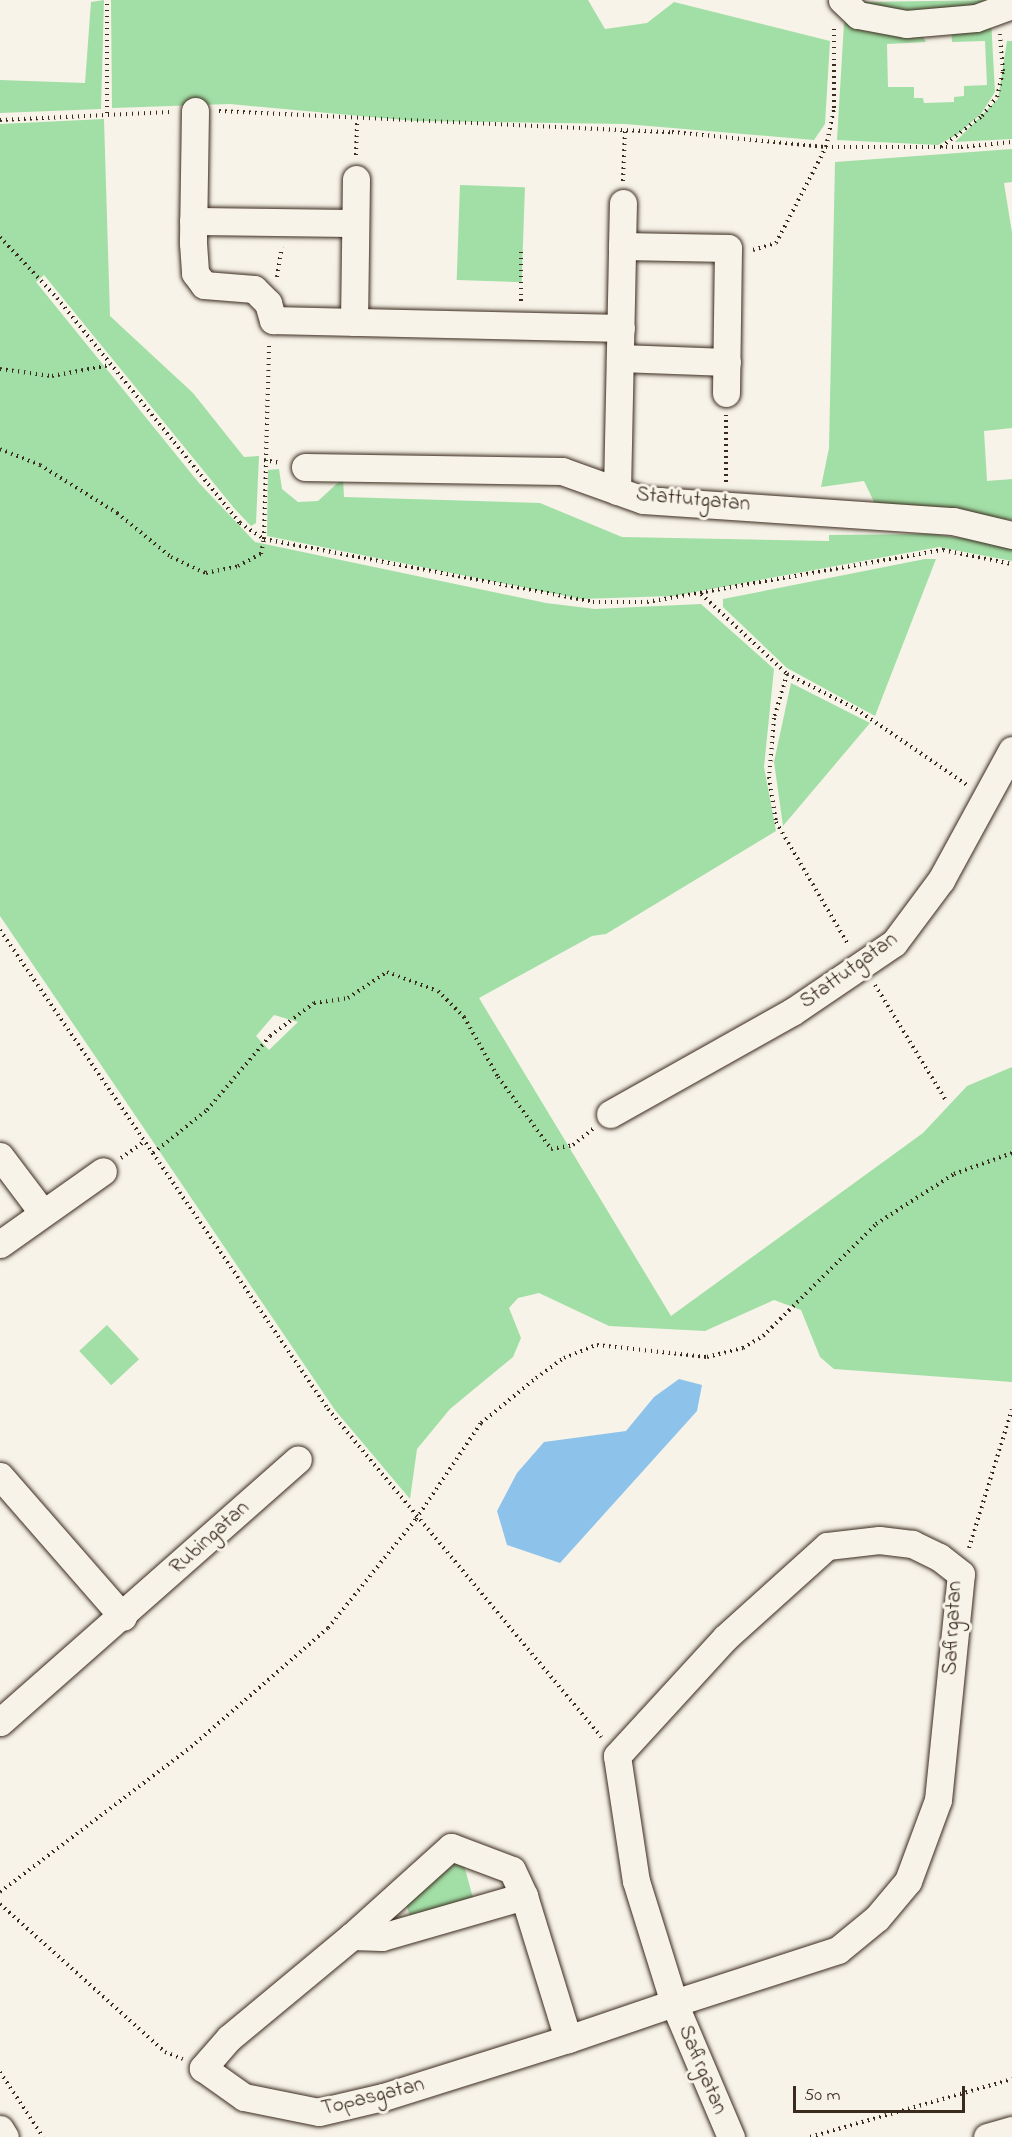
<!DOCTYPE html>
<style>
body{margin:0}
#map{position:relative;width:1012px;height:2137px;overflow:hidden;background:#f7f3e8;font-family:"Indie Flower",sans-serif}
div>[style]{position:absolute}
.green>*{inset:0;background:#a2dfa6;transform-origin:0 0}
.water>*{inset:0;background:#8dc3eb}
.path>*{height:4px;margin-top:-2px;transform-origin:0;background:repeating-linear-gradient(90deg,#3b2a1e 0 1.5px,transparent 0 6px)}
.roads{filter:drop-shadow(0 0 2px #3b2a1e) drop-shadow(0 0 2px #3b2a1e)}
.minor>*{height:27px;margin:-13.5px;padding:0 13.5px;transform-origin:13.5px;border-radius:13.5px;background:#f7f3e8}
span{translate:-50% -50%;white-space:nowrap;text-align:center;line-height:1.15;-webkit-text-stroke:6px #f7f3e8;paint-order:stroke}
.street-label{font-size:21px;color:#3b2a1e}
.scale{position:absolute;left:793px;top:2086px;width:172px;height:27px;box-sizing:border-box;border:3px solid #3b2a1e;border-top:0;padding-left:8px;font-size:18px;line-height:21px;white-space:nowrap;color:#3b2a1e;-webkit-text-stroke:4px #f7f3e8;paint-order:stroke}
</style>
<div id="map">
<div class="green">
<div style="clip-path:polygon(104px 0,101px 109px,0 113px,0 80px,85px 83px,91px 2px)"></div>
<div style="clip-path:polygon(111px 0,588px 0,605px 29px,647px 23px,674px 2px,830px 41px,825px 124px,814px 140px,625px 124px,415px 121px,230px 104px,112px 108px)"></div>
<div style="clip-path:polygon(848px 0,864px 2px,994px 0,945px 19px)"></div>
<div style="clip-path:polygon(991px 19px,995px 92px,981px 114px,958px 134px,938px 145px,837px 140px,844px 23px,919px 30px,926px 42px,887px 44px,888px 87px,914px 87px,914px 98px,923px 98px,924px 103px,954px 102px,954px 97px,964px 96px,964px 86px,987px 85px,985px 41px,952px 42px,951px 29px)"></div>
<div style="clip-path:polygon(1007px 41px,1012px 41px,1012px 139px,955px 142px,998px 99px)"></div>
<div style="clip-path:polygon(evenodd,104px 119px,110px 316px,193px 393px,244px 457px,259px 456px,256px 523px,251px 526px,234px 508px,44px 275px,36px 282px,199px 483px,255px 542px,546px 603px,595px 609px,701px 604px,774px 669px,764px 767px,776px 831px,606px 934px,592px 936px,479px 998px,671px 1316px,923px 1133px,967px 1086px,1012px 1067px,1012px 1382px,834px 1369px,820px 1357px,801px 1310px,774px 1300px,705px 1331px,609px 1326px,539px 1293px,518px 1298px,509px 1308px,521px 1338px,513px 1357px,450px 1409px,417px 1449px,410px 1499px,335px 1410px,0 916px,0 124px,104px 119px,274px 1015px,298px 1022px,269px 1050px,256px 1036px,274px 1015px)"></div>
<div style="clip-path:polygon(1012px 149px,1012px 182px,1004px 183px,1012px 233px,1012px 428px,984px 431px,987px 481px,1012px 479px,1012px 520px,875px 504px,864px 481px,821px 487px,829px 448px,835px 162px)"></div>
<div style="left:460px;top:185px;width:65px;height:95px;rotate:2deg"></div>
<div style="clip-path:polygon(279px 469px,282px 489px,298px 502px,318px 501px,343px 478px,344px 497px,540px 503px,622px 537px,829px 541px,829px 535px,930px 534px,1012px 544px,1012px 561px,939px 547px,673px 596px,581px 599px,267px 536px,268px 470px)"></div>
<div style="clip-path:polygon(925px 559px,936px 559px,875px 716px,787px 668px,723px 607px,723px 599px)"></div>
<div style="clip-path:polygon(791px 683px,870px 723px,783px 826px,774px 762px)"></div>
<div style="left:107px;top:1325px;width:47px;height:38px;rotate:47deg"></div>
<div style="clip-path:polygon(444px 1860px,464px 1865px,473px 1898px,410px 1917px,404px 1896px)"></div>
</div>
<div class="water">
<div style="clip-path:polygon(679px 1379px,702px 1385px,697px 1411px,560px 1563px,507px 1545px,497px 1511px,517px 1473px,544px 1442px,626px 1431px,654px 1397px)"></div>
</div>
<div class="path">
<div style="left:219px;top:111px;width:453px;rotate:2.7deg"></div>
<div style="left:672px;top:132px;width:155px;rotate:5.6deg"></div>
<div style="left:826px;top:147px;width:135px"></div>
<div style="left:961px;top:147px;width:51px;rotate:-5.6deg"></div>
<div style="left:107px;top:113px;width:113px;rotate:-90deg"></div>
<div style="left:0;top:120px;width:170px;rotate:-2.7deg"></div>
<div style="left:941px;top:147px;width:51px;rotate:-37.1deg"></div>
<div style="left:982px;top:116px;width:24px;rotate:-52deg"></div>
<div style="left:997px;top:97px;width:27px;rotate:-77deg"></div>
<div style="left:1003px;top:71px;width:37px;rotate:-95deg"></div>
<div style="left:356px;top:155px;width:36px;rotate:-88deg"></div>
<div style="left:623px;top:181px;width:50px;rotate:-87.7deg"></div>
<div style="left:0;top:237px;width:83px;rotate:46.9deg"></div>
<div style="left:57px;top:298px;width:290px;rotate:50.9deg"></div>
<div style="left:240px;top:523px;width:29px;rotate:34deg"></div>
<div style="left:264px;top:539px;width:335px;rotate:10.8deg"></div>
<div style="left:593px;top:602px;width:54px"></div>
<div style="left:647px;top:602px;width:301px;rotate:-10deg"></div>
<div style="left:943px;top:550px;width:70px;rotate:11.5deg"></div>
<div style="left:753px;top:250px;width:24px;rotate:-17deg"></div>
<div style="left:776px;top:243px;width:108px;rotate:-62.5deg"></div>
<div style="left:826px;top:147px;width:40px;rotate:-78deg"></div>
<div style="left:834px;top:108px;width:80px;rotate:-90deg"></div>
<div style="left:277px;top:277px;width:30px;rotate:-81deg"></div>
<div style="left:521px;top:301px;width:49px;rotate:-90deg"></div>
<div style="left:0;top:369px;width:52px;rotate:7.7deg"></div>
<div style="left:52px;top:376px;width:59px;rotate:-10.7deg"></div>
<div style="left:0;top:449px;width:43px;rotate:21.8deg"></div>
<div style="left:40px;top:465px;width:91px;rotate:31.9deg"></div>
<div style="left:117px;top:513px;width:70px;rotate:39.2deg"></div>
<div style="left:171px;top:557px;width:38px;rotate:25deg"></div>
<div style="left:206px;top:573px;width:33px;rotate:-12deg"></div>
<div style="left:238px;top:566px;width:26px;rotate:-28deg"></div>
<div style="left:261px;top:554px;width:15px;rotate:-79deg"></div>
<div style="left:264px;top:539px;width:196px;rotate:-88.5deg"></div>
<div style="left:264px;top:460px;width:17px;rotate:10deg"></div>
<div style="left:726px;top:482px;width:67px;rotate:-90deg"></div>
<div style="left:701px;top:594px;width:117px;rotate:42.9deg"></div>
<div style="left:787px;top:674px;width:77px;rotate:26.9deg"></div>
<div style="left:856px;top:709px;width:135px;rotate:34.4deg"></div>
<div style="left:787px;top:674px;width:46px;rotate:106.5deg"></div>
<div style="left:774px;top:718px;width:59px;rotate:94.8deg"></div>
<div style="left:769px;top:777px;width:46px;rotate:81.2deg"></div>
<div style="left:776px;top:822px;width:142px;rotate:59.5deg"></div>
<div style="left:0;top:930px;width:581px;rotate:55.6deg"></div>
<div style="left:328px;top:1409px;width:427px;rotate:50.2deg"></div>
<div style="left:875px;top:985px;width:137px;rotate:58.4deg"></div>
<div style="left:153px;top:1153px;width:69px;rotate:-38.5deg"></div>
<div style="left:207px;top:1110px;width:97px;rotate:-49.6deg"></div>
<div style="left:270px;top:1036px;width:55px;rotate:-36.9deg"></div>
<div style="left:314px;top:1003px;width:34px;rotate:-8deg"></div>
<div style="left:348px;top:998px;width:47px;rotate:-33.7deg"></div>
<div style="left:387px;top:972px;width:54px;rotate:20.4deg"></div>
<div style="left:438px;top:991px;width:37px;rotate:45deg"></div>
<div style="left:464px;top:1017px;width:69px;rotate:60.5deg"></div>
<div style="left:498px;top:1077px;width:89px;rotate:53.6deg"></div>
<div style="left:551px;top:1149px;width:22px;rotate:-10deg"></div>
<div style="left:573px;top:1145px;width:27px;rotate:-39deg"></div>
<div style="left:121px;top:1158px;width:29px;rotate:-35deg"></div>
<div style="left:969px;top:1548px;width:145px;rotate:-72.8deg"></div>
<div style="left:0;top:1892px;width:240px;rotate:-37.2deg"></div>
<div style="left:191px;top:1747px;width:181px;rotate:-41deg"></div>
<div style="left:328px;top:1628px;width:140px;rotate:-51.1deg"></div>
<div style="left:416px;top:1519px;width:116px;rotate:-55.9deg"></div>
<div style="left:481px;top:1423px;width:71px;rotate:-39.3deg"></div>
<div style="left:536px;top:1378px;width:34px;rotate:-36deg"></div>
<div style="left:564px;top:1358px;width:35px;rotate:-22deg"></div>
<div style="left:597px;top:1345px;width:111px;rotate:6.2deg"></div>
<div style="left:707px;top:1357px;width:37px;rotate:-14deg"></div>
<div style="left:743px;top:1348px;width:23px;rotate:-31deg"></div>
<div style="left:763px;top:1336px;width:159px;rotate:-44.7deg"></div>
<div style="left:876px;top:1224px;width:93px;rotate:-32.7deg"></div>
<div style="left:954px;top:1174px;width:62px;rotate:-19.9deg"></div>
<div style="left:0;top:1904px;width:222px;rotate:41.9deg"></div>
<div style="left:165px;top:2052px;width:19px;rotate:21deg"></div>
<div style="left:0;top:2072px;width:78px;rotate:56.5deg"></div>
<div style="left:810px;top:2137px;width:210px;rotate:-16deg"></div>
</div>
<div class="roads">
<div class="minor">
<div style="left:842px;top:0;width:22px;rotate:43deg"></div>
<div style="left:858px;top:15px;width:49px;rotate:10.6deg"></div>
<div style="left:906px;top:24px;width:70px;rotate:-4.9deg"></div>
<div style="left:976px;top:18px;width:38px;rotate:-20deg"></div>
<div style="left:195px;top:111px;width:132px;rotate:90.9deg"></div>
<div style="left:193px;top:243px;width:30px;rotate:86deg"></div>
<div style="left:195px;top:273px;width:15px;rotate:53deg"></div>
<div style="left:204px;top:285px;width:50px;rotate:4.6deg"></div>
<div style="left:254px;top:289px;width:20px;rotate:45deg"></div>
<div style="left:268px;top:303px;width:18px;rotate:74deg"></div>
<div style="left:273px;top:320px;width:348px;rotate:1.3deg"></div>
<div style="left:193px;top:221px;width:162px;rotate:0.7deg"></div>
<div style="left:622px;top:246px;width:43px;rotate:-88.7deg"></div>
<div style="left:354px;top:322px;width:143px;rotate:-89.2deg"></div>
<div style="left:620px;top:358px;width:107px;rotate:2.1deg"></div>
<div style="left:305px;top:467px;width:257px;rotate:0.9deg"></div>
<div style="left:562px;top:471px;width:86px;rotate:19.7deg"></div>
<div style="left:643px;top:500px;width:311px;rotate:3.9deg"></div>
<div style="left:953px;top:521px;width:61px;rotate:13.3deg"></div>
<div style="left:617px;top:491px;width:245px;rotate:-88.8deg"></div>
<div style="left:622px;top:246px;width:106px;rotate:1.1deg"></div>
<div style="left:728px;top:248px;width:145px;rotate:90.8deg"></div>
<div style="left:610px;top:1114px;width:209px;rotate:-29.3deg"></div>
<div style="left:792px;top:1012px;width:123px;rotate:-34.1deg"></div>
<div style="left:894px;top:943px;width:79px;rotate:-53.3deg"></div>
<div style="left:941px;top:880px;width:148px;rotate:-61.4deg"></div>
<div style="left:0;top:1156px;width:70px;rotate:53.1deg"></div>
<div style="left:0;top:1244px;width:126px;rotate:-35.3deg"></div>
<div style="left:0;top:1476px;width:187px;rotate:48.9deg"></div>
<div style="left:0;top:1722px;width:397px;rotate:-41.4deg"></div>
<div style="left:352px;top:1936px;width:133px;rotate:-42deg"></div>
<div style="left:451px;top:1847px;width:65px;rotate:20.7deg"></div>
<div style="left:512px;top:1870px;width:29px;rotate:65deg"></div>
<div style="left:568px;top:2039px;width:150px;rotate:-107.1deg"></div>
<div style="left:524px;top:1896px;width:148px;rotate:163.9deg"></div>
<div style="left:382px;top:1937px;width:30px;rotate:-178deg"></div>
<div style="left:352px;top:1936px;width:160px;rotate:140.3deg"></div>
<div style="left:229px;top:2038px;width:40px;rotate:131deg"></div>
<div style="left:203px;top:2068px;width:50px;rotate:35.3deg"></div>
<div style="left:244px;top:2097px;width:76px;rotate:11.3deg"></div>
<div style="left:319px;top:2112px;width:66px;rotate:-13.2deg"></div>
<div style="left:383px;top:2097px;width:194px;rotate:-17.4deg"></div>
<div style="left:568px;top:2039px;width:112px;rotate:-18.8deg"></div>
<div style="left:674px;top:2003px;width:172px;rotate:-17.9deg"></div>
<div style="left:838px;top:1950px;width:50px;rotate:-39.4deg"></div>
<div style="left:877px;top:1918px;width:48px;rotate:-50deg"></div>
<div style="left:908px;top:1881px;width:86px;rotate:-69.7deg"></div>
<div style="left:938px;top:1800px;width:227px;rotate:-84.2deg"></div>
<div style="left:961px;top:1574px;width:28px;rotate:-142deg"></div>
<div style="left:939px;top:1557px;width:30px;rotate:-154deg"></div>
<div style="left:912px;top:1544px;width:33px;rotate:-173deg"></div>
<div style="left:879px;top:1540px;width:52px;rotate:173.4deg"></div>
<div style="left:827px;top:1546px;width:137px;rotate:138deg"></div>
<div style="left:725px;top:1638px;width:160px;rotate:132.5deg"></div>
<div style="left:617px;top:1756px;width:126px;rotate:81.4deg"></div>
<div style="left:636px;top:1881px;width:128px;rotate:72.7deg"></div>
<div style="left:674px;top:2003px;width:146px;rotate:67deg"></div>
<div style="left:0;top:2129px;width:9px;rotate:58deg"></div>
<div style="left:987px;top:2137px;width:26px;rotate:-16deg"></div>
</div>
</div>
<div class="street-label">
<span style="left:693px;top:500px;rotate:5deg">Stattutgatan</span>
<span style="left:849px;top:971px;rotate:-36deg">Stattutgatan</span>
<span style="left:210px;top:1538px;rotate:-42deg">Rubingatan</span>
<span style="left:953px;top:1628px;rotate:-87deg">Safirgatan</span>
<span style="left:702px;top:2070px;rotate:67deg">Safirgatan</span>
<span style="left:373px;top:2097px;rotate:-14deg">Topasgatan</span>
</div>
<div class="scale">50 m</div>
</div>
